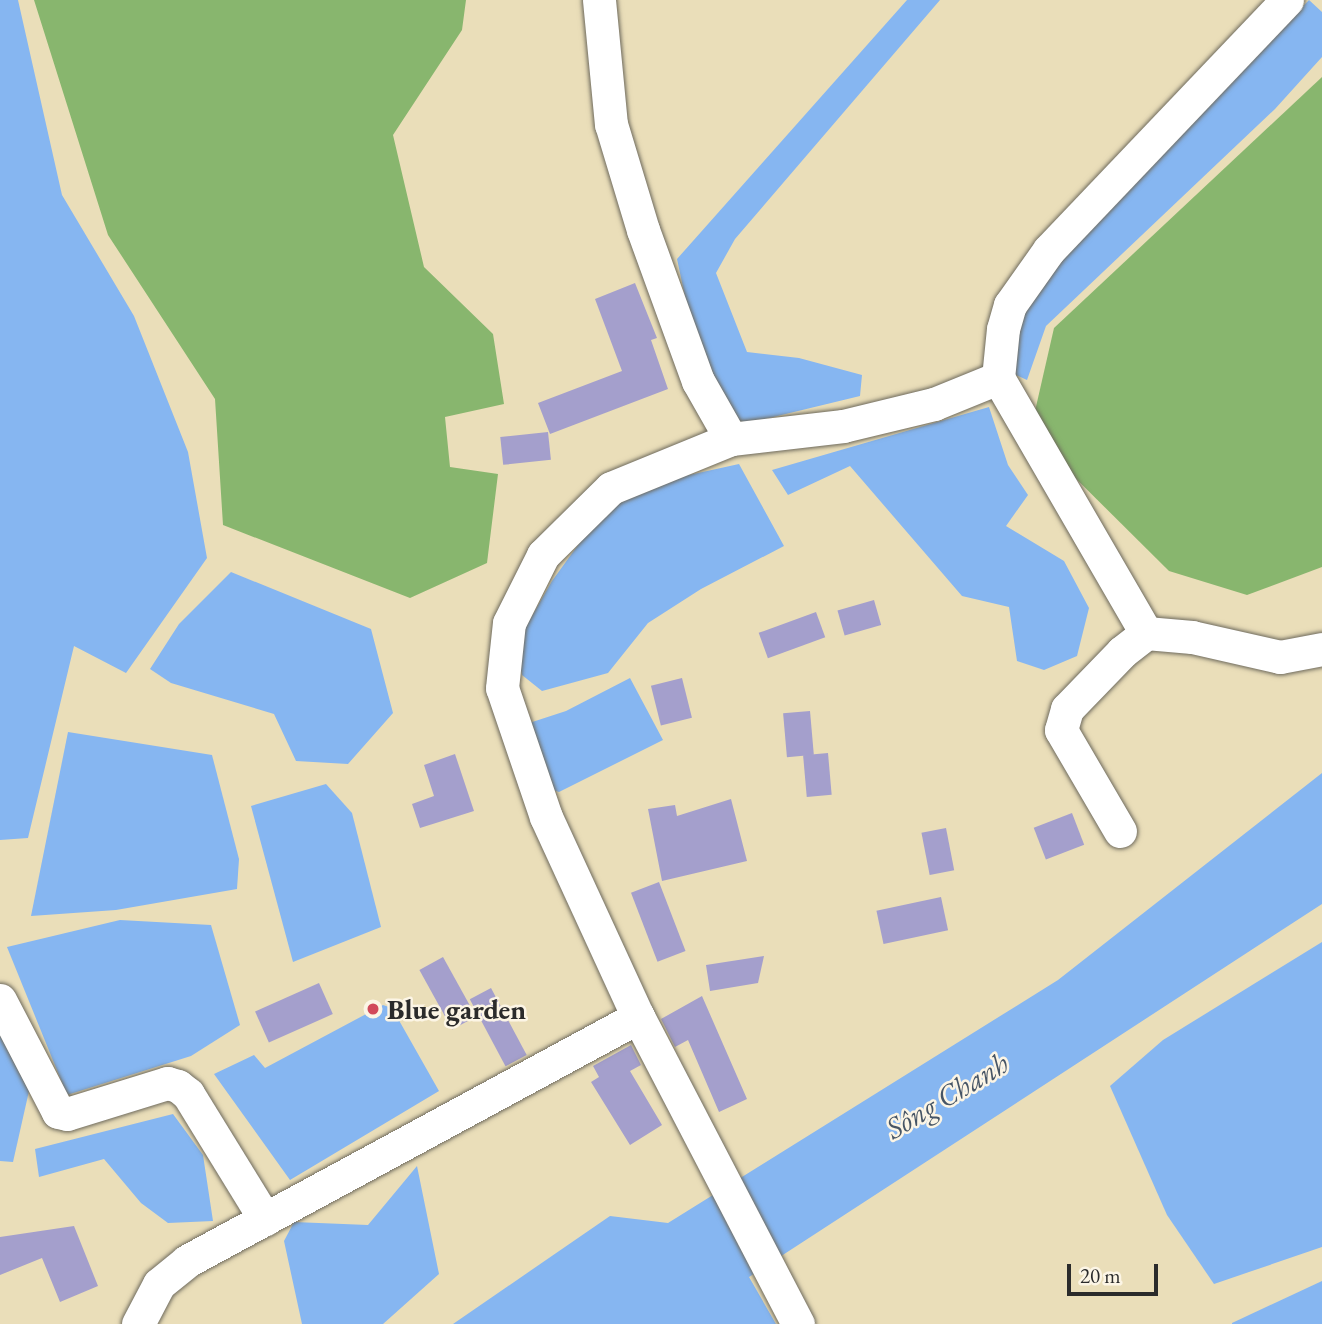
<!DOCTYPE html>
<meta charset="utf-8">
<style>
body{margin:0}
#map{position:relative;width:1322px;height:1324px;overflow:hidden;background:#eadeb9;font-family:"EB Garamond",serif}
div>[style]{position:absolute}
.forest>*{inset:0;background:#88b66e}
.water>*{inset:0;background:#86b6f1}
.building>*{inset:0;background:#a49fcc;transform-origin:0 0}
.roads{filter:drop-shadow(0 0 2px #6e6a5d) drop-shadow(0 0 2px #6e6a5d)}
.street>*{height:33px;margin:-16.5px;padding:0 16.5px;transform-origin:16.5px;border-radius:16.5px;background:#fff}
.dots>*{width:19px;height:19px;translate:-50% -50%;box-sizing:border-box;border:4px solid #fcf5e5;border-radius:50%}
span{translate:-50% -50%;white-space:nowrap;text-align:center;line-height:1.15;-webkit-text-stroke:5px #fcf5e5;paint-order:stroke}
.poi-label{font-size:28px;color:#2b2b2b;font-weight:700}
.left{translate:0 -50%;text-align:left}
.water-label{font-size:30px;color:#465566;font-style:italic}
.scale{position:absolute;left:1067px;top:1264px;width:91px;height:32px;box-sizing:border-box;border:4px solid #2b2b2b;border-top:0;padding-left:9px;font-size:21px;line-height:24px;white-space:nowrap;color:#2b2b2b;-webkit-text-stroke:5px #fcf5e5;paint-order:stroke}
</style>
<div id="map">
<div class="forest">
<div style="clip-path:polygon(34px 0,466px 0,462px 30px,393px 135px,424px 267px,493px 334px,504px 404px,445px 417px,450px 467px,498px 474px,487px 563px,410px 598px,223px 525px,215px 399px,108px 235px)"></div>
<div style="clip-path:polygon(1322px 77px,1322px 567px,1247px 595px,1169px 571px,1030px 433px,1054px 328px)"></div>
</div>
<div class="water">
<div style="clip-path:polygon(0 0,18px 0,62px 195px,134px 316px,188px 452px,207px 558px,126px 673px,74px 646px,28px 838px,0 840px)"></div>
<div style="clip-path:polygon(907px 0,940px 0,735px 239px,716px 273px,747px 352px,799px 358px,862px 375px,860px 396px,740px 425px,699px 362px,677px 259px)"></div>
<div style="clip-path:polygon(1309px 0,1322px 12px,1322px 57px,1275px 109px,1046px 326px,1027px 380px,1014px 374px,1013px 331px,1042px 279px)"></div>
<div style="clip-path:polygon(989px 407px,1008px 465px,1028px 495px,1006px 526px,1064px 561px,1089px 608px,1077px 656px,1044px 670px,1017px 661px,1009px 607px,962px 596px,850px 466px,788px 495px,772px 470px)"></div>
<div style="clip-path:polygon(739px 464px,784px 546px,701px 589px,648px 623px,608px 673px,542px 691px,522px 675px,516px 644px,552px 581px,602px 512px,648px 484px)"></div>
<div style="clip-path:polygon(231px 572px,371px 629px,393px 713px,348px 764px,296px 761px,274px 714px,171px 683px,150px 669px,179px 624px)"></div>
<div style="clip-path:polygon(630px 678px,663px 740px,559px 792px,547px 788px,520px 726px,566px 711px)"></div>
<div style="clip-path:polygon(68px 732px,212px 755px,239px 859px,237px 889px,116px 910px,31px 916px)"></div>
<div style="clip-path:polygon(1322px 773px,1322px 904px,749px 1277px,776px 1324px,453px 1324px,610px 1216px,668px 1223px,1058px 980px)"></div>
<div style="clip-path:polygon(326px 784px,352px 813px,381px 927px,293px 962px,251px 806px)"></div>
<div style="clip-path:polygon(120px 920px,211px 925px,240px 1025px,191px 1056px,67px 1095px,7px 947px)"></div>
<div style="clip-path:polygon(1322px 942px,1322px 1247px,1214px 1284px,1167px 1215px,1110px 1086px,1163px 1040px)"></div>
<div style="clip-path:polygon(383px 1005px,392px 1008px,439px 1091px,290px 1180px,214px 1074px,254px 1055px,265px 1068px)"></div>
<div style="clip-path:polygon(0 1035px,29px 1091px,13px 1162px,0 1161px)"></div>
<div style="clip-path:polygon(173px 1114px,203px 1155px,213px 1221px,168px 1223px,141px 1203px,104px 1159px,39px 1177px,35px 1149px)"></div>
<div style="clip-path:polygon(417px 1166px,439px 1274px,383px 1324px,302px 1324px,284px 1241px,294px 1222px,368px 1225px)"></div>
<div style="clip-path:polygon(1322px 1281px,1322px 1324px,1232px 1324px,1232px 1323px)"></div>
</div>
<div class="building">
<div style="clip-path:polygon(635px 283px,657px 338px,651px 340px,668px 389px,550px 434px,538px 403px,622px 371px,595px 299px)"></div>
<div style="left:548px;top:432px;width:28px;height:48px;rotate:84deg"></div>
<div style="left:874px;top:600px;width:26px;height:38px;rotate:74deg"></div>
<div style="left:816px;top:612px;width:27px;height:61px;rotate:70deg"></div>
<div style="left:682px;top:678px;width:41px;height:32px;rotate:76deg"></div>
<div style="left:810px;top:711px;width:44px;height:27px;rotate:85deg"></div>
<div style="left:828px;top:753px;width:42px;height:25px;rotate:85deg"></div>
<div style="clip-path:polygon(455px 754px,474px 811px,420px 828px,412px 804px,434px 796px,424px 765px)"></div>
<div style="clip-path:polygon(731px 799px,747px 861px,662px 881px,648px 809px,675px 805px,677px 816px)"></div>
<div style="left:1072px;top:813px;width:34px;height:41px;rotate:69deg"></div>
<div style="left:946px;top:828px;width:43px;height:25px;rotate:79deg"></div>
<div style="left:659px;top:882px;width:74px;height:30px;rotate:69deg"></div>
<div style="left:941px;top:897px;width:34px;height:66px;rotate:78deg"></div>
<div style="clip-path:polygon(764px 956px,758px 983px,710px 991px,706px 965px)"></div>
<div style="left:443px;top:957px;width:68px;height:27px;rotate:61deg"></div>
<div style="left:319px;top:983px;width:34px;height:70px;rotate:66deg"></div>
<div style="left:491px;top:988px;width:76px;height:24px;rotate:62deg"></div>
<div style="clip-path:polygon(702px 996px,747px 1099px,719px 1112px,688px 1040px,675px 1047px,661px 1019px)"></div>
<div style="clip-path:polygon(631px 1045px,641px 1065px,630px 1071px,662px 1125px,630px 1145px,591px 1082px,599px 1077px,593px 1066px)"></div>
<div style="clip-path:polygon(74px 1226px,98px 1286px,60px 1302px,42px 1258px,0 1275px,0 1237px)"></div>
</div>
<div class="roads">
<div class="street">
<div style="left:599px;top:0;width:125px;rotate:84.5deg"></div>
<div style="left:611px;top:124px;width:111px;rotate:73.2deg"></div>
<div style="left:643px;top:230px;width:161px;rotate:70deg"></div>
<div style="left:698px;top:381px;width:67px;rotate:60.4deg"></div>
<div style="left:1146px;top:633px;width:295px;rotate:-120.1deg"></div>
<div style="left:998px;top:378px;width:49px;rotate:-84.2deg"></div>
<div style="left:1003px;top:329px;width:25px;rotate:-74deg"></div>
<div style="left:1010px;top:305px;width:67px;rotate:-54.7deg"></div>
<div style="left:1049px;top:250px;width:345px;rotate:-46.4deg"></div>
<div style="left:1120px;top:831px;width:117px;rotate:-120.3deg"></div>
<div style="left:1061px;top:730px;width:22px;rotate:-74deg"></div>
<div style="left:1067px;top:709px;width:79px;rotate:-46deg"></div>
<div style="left:1122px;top:652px;width:31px;rotate:-38deg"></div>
<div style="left:1146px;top:633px;width:46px;rotate:5deg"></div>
<div style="left:1192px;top:637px;width:90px;rotate:12.8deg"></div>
<div style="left:1280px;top:657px;width:43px;rotate:-10.8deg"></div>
<div style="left:0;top:1000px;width:126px;rotate:62.6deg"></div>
<div style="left:58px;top:1112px;width:9px;rotate:13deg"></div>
<div style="left:67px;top:1114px;width:105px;rotate:-17.2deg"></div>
<div style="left:167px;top:1083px;width:11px;rotate:15deg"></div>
<div style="left:178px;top:1086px;width:13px;rotate:39deg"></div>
<div style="left:188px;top:1094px;width:147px;rotate:58.4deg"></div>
<div style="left:138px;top:1324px;width:45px;rotate:-62.3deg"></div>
<div style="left:159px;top:1284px;width:36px;rotate:-39deg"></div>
<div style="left:187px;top:1261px;width:513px;rotate:-28.41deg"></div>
<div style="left:798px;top:1324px;width:346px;rotate:-117.5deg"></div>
<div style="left:638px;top:1017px;width:220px;rotate:-114.7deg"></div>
<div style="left:546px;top:817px;width:136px;rotate:-108.8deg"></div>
<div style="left:502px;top:688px;width:65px;rotate:-83.9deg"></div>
<div style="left:509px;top:623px;width:76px;rotate:-63.4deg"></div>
<div style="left:543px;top:555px;width:95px;rotate:-44.6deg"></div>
<div style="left:611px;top:488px;width:130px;rotate:-22.2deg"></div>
<div style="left:731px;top:439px;width:113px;rotate:-6.6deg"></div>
<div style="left:843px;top:426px;width:94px;rotate:-13.6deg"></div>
<div style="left:934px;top:404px;width:69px;rotate:-22.1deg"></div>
</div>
</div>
<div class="dots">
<div style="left:373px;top:1009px;background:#d1495b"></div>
</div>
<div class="poi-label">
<span class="left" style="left:387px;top:1009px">Blue garden</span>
</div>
<div class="water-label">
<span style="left:947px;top:1096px;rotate:-31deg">Sông Chanh</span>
</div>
<div class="scale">20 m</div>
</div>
